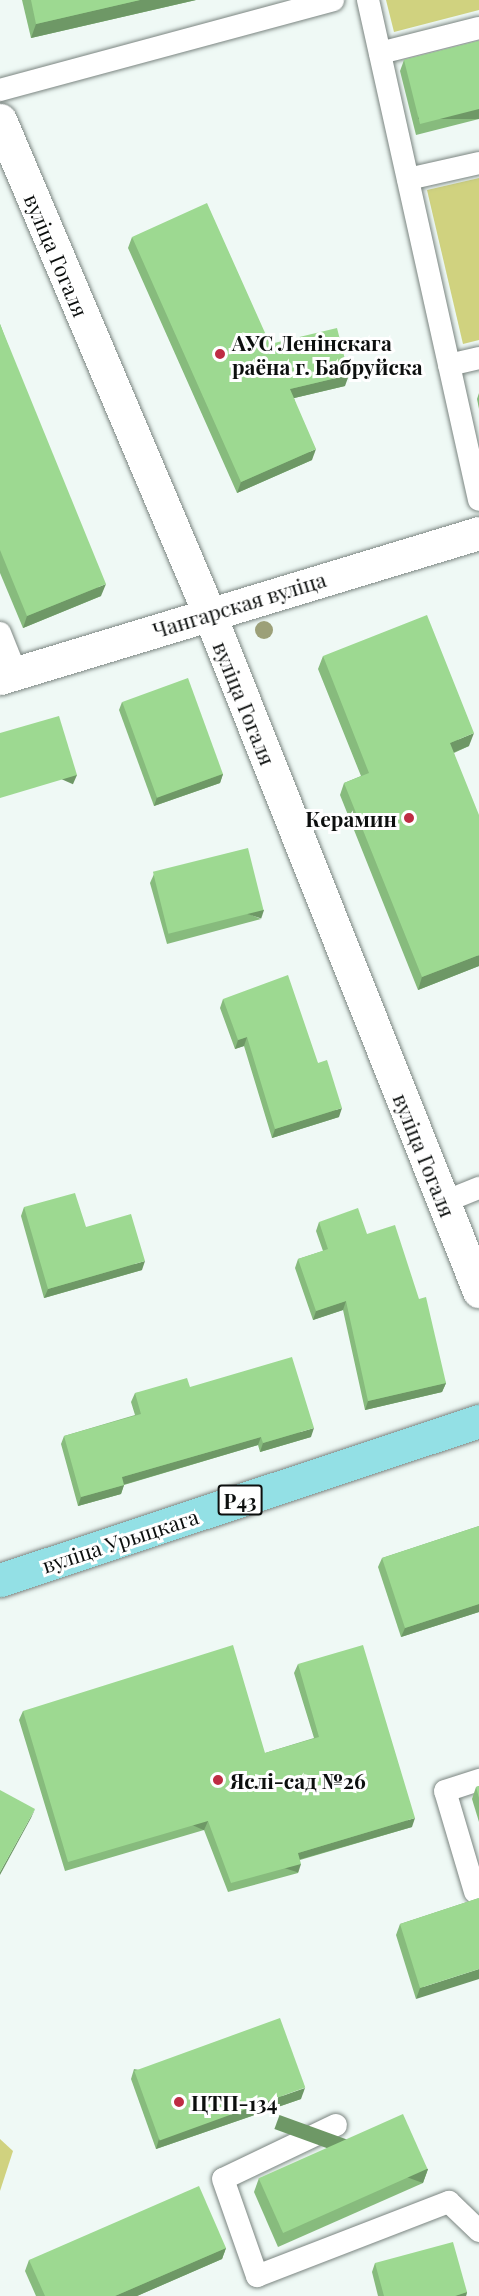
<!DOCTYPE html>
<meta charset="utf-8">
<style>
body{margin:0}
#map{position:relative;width:479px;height:2296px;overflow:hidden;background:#eff9f5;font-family:"Playfair Display",serif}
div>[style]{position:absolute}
.green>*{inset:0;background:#d0d27f}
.roads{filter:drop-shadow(0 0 2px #7b8581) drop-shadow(0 0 2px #7b8581)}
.service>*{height:22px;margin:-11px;padding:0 11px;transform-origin:11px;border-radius:11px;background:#fff}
.minor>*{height:33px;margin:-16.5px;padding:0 16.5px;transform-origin:16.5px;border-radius:16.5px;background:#fff}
.primary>*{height:33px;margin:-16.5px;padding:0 16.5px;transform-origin:16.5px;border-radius:16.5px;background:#93e0e5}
.trees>*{width:18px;height:18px;margin:-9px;border-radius:50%;background:#9ca078}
.wall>*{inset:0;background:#87bb7d}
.shaded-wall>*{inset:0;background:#6e9866;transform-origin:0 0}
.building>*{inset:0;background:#9dd991;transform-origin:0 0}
.dots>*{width:16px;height:16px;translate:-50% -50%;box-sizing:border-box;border:3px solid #fff;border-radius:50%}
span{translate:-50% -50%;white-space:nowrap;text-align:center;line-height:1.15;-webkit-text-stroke:6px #fff;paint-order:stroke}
.shield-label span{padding:2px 4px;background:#fff;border:2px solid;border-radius:4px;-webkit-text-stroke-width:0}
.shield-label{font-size:20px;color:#0c0f0e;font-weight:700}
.street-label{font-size:21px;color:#0c0f0e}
.poi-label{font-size:21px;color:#0c0f0e;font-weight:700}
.left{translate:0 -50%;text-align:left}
.right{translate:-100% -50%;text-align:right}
</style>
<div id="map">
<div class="green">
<div style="clip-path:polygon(386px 0,479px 0,479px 10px,394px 32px)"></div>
<div style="clip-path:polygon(479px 178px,479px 340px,463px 344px,427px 190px)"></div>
<div style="clip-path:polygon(0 2139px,13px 2151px,0 2191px)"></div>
</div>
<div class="roads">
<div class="service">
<div style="left:368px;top:0;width:512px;rotate:77.48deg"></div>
<div style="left:380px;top:53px;width:102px;rotate:-14.2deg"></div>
<div style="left:0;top:90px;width:345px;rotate:-15.1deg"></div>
<div style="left:408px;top:179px;width:73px;rotate:-12.7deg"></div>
<div style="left:449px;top:365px;width:31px;rotate:-13deg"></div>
<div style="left:0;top:633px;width:43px;rotate:68.2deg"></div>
<div style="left:444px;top:1202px;width:38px;rotate:-22deg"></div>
<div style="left:475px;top:1892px;width:105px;rotate:-106.5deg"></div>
<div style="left:445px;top:1791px;width:36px;rotate:-18deg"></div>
<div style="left:336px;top:2125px;width:125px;rotate:154.5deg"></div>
<div style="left:223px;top:2179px;width:103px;rotate:70.7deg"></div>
<div style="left:257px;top:2276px;width:206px;rotate:-21.1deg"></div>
<div style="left:449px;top:2202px;width:42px;rotate:44deg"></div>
</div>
<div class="minor">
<div style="left:0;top:120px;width:535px;rotate:67.03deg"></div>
<div style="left:209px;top:613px;width:730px;rotate:68.29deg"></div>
<div style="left:0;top:678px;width:500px;rotate:-16.84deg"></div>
</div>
<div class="primary">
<div style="left:0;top:1580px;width:505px;rotate:-18.36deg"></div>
</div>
</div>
<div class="trees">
<div style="left:264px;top:630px"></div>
</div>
<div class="wall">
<div style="clip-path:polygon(22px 0,196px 0,31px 38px)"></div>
<div style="clip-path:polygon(479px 41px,479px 119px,416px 135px,400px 71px,404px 60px)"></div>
<div style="clip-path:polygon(132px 237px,270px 344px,345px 386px,294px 398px,312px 460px,237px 493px,128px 248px)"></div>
<div style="clip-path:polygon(0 324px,101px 596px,23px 628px,0 573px)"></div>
<div style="clip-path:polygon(479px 393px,479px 409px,477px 399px)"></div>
<div style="clip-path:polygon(323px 656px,469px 746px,454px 753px,479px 966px,418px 990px,340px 795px,344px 783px,361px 776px,318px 669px)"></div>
<div style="clip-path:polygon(122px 702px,223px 774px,220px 783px,154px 806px,119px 710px)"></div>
<div style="clip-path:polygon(154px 874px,261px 919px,167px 944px,150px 883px)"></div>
<div style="clip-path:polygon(223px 999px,318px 1063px,339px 1117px,272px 1138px,244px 1046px,235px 1049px,220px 1008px)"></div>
<div style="clip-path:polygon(24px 1207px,86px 1227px,142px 1270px,44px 1298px,21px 1216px)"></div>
<div style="clip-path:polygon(319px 1222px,367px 1234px,446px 1383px,442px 1392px,365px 1410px,343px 1310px,313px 1320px,295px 1268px,298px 1259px,323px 1251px,316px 1231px)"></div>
<div style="clip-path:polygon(190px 1387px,311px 1437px,260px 1452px,258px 1445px,124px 1485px,121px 1494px,78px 1506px,61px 1444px,64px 1436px,135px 1415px,131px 1402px,135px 1393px)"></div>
<div style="clip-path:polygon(479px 1526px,479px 1612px,401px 1637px,378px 1567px,382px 1558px)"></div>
<div style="clip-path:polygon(298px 1664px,412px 1827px,300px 1860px,298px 1873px,228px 1892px,204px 1830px,65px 1871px,19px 1720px,23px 1711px,265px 1753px,314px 1738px,294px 1673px)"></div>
<div style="clip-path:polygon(479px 1786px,479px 1822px,472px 1799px,476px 1787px)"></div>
<div style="clip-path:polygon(479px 1898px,416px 1999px,396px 1935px,400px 1924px)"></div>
<div style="clip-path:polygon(134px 2069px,301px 2099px,156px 2149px,131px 2079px)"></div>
<div style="clip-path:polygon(428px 2169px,423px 2183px,278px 2247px,254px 2192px,259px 2178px)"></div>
<div style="clip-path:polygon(226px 2248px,222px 2259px,137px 2296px,36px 2296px,25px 2271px,29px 2260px)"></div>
<div style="clip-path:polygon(375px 2263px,467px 2292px,466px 2296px,378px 2296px,372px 2272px)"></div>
</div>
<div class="shaded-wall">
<div style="clip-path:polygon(140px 0,196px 0,31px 38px,36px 24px)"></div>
<div style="left:479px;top:109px;width:10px;height:61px;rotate:90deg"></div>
<div style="clip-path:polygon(349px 375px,345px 386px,286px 400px,290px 389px)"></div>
<div style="clip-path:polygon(316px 449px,312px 460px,237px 493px,241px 482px)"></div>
<div style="clip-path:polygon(106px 584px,101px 596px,23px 628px,27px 616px)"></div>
<div style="clip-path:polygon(474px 733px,469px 746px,445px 756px,450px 743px)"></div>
<div style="clip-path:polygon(223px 774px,220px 783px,154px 806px,157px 797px)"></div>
<div style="left:77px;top:775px;width:10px;height:80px;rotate:114deg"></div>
<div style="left:264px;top:910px;width:9px;height:97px;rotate:108deg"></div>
<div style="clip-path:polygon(479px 955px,479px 966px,418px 990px,422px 977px)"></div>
<div style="clip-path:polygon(247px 1037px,244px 1046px,235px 1049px,238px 1040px)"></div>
<div style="clip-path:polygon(342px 1108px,339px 1117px,272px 1138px,275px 1129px)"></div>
<div style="clip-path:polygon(145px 1261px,142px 1270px,44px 1298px,48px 1289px)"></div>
<div style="clip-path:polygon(346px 1301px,343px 1310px,313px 1320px,316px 1311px)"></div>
<div style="clip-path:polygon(446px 1383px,442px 1392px,365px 1410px,368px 1401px)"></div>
<div style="clip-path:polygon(314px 1428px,311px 1437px,260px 1452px,263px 1443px)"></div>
<div style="clip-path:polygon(261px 1437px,258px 1445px,119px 1486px,122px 1477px)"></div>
<div style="clip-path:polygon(124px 1485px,121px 1494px,78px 1506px,81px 1497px)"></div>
<div style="clip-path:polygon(479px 1604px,479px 1612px,401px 1637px,405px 1628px)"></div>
<div style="clip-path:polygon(35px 1809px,31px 1818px,0 1875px,0 1872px)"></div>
<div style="clip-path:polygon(415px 1818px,412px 1827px,294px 1861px,298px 1853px)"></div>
<div style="left:208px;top:1821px;width:10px;height:146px;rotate:114deg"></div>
<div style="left:301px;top:1864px;width:9px;height:73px;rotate:108deg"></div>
<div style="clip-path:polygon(479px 1969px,479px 1979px,416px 1999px,420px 1988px)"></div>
<div style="clip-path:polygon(305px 2088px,301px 2099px,156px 2149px,159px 2139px)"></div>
<div style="left:428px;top:2169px;width:15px;height:158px;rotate:110deg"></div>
<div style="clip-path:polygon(226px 2248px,222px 2259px,137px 2296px,115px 2296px)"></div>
<div style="clip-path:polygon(467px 2292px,466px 2296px,455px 2296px)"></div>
</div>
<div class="building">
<div style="clip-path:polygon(31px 0,140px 0,36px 24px)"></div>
<div style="clip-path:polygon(479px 41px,479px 109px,420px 124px,404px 60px)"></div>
<div style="clip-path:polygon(207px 203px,270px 344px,337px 328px,349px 375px,290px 389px,316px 449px,241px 482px,132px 237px)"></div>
<div style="clip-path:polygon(0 324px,106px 584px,27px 616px,0 550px)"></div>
<div style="clip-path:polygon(427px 615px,474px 733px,450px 743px,479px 815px,479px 955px,422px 977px,344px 783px,369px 773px,323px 656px)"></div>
<div style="left:188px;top:678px;width:102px;height:70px;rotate:70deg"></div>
<div style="clip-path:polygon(59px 716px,77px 775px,0 798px,0 733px)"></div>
<div style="left:248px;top:848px;width:64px;height:98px;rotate:76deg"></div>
<div style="clip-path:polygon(288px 975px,318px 1063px,327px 1060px,342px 1108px,275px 1129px,247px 1037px,238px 1040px,223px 999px)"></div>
<div style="clip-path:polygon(75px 1193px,86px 1227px,131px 1214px,145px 1261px,48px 1289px,24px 1207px)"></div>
<div style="clip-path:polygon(358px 1208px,367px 1234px,395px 1225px,419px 1299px,426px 1297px,446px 1383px,368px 1401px,346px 1301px,316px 1311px,298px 1259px,328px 1249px,319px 1222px)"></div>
<div style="clip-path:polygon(292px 1357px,314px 1428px,263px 1443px,261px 1437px,122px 1477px,124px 1485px,81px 1497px,64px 1436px,141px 1414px,135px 1393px,187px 1378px,190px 1387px)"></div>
<div style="clip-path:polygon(479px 1526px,479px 1604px,405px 1628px,382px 1558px)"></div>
<div style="clip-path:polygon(233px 1645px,265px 1753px,319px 1737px,298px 1664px,363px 1645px,415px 1818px,298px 1853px,301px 1864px,231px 1883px,208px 1821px,68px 1862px,23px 1711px)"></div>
<div style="clip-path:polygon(479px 1786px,479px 1798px,476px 1787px)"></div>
<div style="clip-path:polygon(0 1790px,35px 1809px,0 1872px)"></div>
<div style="clip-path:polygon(479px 1898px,479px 1969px,420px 1988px,400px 1924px)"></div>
<div style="left:280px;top:2018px;width:74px;height:155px;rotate:70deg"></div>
<div style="left:403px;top:2114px;width:60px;height:158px;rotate:66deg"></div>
<div style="clip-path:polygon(199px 2186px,226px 2248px,115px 2296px,45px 2296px,29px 2260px)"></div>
<div style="clip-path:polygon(453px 2242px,467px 2292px,455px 2296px,384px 2296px,375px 2263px)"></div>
</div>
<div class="dots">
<div style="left:220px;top:354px;background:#be2d43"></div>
<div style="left:409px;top:818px;background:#be2d43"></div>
<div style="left:218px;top:1780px;background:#be2d43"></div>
<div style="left:179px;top:2102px;background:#be2d43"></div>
</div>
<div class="shield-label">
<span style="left:240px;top:1500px">Р43</span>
</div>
<div class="street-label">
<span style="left:57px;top:255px;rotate:67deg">вуліца Гогаля</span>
<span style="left:239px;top:604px;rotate:-17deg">Чангарская вуліца</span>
<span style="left:245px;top:703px;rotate:68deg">вуліца Гогаля</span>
<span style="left:425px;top:1155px;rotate:68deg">вуліца Гогаля</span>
<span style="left:120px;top:1540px;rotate:-18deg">вуліца Урыцкага</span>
</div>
<div class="poi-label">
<span class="left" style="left:232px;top:354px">АУС Ленінскага<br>раёна г. Бабруйска</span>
<span class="right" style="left:397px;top:818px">Керамин</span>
<span class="left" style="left:230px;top:1780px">Яслі-сад №26</span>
<span class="left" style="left:191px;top:2102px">ЦТП-134</span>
</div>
</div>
